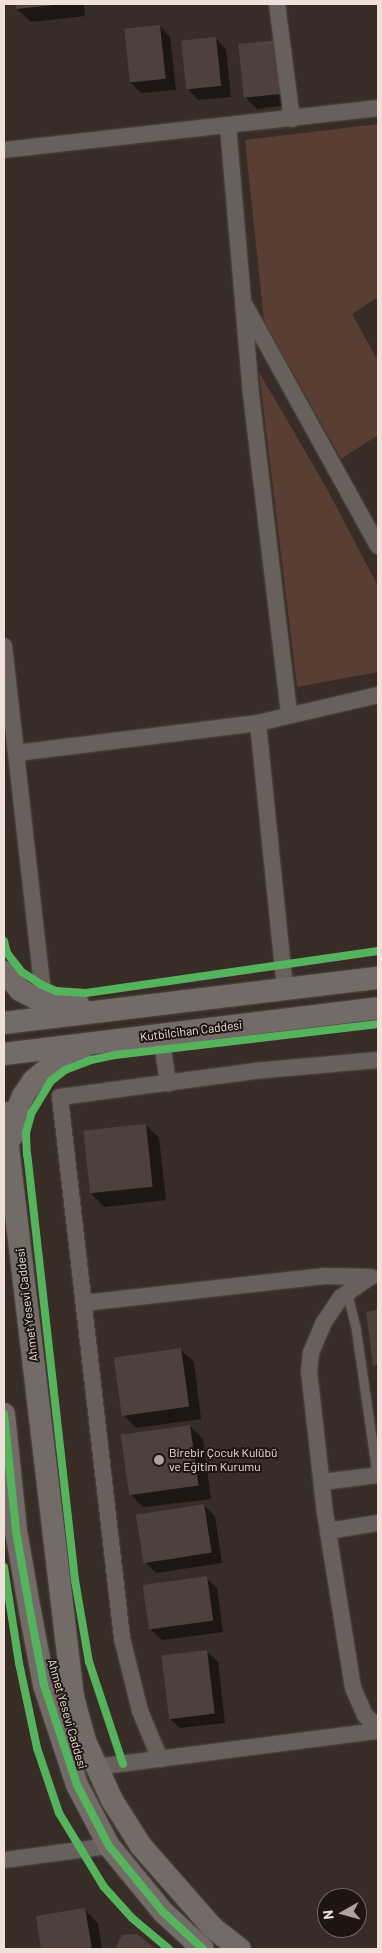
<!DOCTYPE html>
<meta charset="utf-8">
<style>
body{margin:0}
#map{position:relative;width:382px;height:1953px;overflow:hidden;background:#372c26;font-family:Barlow,sans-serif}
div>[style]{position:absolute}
.green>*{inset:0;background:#583e33}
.shadow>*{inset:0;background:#0007}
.building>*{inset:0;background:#4e403a;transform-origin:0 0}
.roads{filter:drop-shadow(0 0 1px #534a44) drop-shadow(0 0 1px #534a44)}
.lane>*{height:9px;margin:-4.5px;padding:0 4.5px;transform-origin:4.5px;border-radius:4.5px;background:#67605c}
.street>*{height:16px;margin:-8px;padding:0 8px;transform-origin:8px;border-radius:8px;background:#67605c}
.secondary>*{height:22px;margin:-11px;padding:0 11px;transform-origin:11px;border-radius:11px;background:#736b67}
.cycleway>*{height:8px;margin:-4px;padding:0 4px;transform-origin:4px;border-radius:4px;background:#56b35d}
.dots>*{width:14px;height:14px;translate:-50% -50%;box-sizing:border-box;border:2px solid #1e1410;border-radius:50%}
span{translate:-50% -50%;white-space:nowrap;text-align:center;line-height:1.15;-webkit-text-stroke:4px #1e1410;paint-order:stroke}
.street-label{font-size:12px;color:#efe0da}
.poi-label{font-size:12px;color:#efe0da}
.left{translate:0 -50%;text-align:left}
.frame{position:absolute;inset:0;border:5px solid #efe0da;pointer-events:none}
.north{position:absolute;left:317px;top:1888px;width:50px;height:50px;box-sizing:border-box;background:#1e1410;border:1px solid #726661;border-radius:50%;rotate:263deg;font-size:14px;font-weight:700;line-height:20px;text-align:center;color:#efe0da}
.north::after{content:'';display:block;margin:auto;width:18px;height:22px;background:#afa19b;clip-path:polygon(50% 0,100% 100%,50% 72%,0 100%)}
</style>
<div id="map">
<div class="green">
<div style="clip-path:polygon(378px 124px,378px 297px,352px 314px,378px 361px,378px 435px,341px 459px,264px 321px,245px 140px)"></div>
<div style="clip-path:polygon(259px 372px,326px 487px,378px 586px,378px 672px,297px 687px)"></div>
</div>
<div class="shadow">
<div style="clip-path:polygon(17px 4px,84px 4px,85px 16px,31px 22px,17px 9px)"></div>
<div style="clip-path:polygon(160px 26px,170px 37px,176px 90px,141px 93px,130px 82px)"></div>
<div style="clip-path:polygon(215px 38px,226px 49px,231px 97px,198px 100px,188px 89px)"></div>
<div style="clip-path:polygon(240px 46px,293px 104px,257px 109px,246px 98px)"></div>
<div style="clip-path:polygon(146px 1125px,159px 1138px,166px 1200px,104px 1207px,91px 1193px)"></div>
<div style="clip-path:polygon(378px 1311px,378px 1369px,375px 1365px,368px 1313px)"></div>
<div style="clip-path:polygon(180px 1349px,194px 1362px,201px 1419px,136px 1428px,123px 1414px)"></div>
<div style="clip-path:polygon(190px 1426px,203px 1439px,211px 1499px,143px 1507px,130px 1494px)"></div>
<div style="clip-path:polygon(204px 1505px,215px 1516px,222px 1563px,156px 1573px,145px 1562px)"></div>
<div style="clip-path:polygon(206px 1578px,217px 1588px,223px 1632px,162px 1640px,151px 1630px)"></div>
<div style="clip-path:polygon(207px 1652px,218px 1662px,225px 1723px,180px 1728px,169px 1718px)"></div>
<div style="clip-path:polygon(85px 1910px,98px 1923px,102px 1949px,43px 1949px,38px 1917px)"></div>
</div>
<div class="building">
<div style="clip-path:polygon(15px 4px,55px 4px,55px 5px,16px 9px)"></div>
<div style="left:160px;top:25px;width:54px;height:36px;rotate:84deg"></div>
<div style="left:216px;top:37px;width:49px;height:35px;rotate:84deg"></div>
<div style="left:277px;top:40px;width:54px;height:39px;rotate:84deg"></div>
<div style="left:146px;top:1124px;width:63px;height:63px;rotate:84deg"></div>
<div style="clip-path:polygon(378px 1310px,378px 1365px,373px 1366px,366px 1312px)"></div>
<div style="left:181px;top:1348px;width:59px;height:68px;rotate:82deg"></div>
<div style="left:190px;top:1425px;width:61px;height:70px;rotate:82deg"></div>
<div style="left:204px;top:1504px;width:49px;height:69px;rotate:81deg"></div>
<div style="left:207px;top:1576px;width:45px;height:65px;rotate:82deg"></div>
<div style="left:207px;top:1650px;width:64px;height:46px;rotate:83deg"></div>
<div style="clip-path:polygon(85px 1908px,92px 1949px,41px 1949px,36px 1916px)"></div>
<div style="clip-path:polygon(137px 1934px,155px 1949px,115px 1949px,122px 1935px)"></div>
</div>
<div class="roads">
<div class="lane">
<div style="left:347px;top:1293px;width:38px;rotate:76deg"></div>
<div style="left:356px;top:1330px;width:147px;rotate:81.8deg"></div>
</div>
<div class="street">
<div style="left:277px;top:4px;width:116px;rotate:82.6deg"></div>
<div style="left:228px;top:126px;width:269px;rotate:85.1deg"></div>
<div style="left:251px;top:394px;width:323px;rotate:83.2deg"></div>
<div style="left:4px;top:150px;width:376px;rotate:-6.4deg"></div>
<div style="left:246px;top:307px;width:273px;rotate:61.1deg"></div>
<div style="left:4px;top:646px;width:357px;rotate:83.6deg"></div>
<div style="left:258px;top:723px;width:267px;rotate:84.2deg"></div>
<div style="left:17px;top:753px;width:243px;rotate:-7.1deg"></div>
<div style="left:258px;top:723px;width:123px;rotate:-13.1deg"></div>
<div style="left:161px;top:1035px;width:49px;rotate:81.7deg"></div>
<div style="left:370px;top:1277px;width:35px;rotate:145deg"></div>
<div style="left:341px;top:1297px;width:30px;rotate:124deg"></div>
<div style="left:324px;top:1322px;width:34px;rotate:113deg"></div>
<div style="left:311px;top:1353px;width:18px;rotate:96deg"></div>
<div style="left:309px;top:1371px;width:143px;rotate:83.6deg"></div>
<div style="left:325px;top:1513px;width:177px;rotate:80.9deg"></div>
<div style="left:353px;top:1688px;width:30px;rotate:66deg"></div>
<div style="left:365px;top:1715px;width:18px;rotate:45deg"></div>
<div style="left:84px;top:1303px;width:242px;rotate:-6.4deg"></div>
<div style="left:324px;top:1276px;width:47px;rotate:1.2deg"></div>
<div style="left:322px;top:1482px;width:56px;rotate:-7.1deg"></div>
<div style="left:328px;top:1531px;width:51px;rotate:-9.1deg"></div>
<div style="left:160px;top:1759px;width:52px;rotate:-112.6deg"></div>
<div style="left:140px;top:1711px;width:75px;rotate:-103.9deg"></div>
<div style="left:122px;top:1638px;width:545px;rotate:-96.54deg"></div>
<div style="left:60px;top:1097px;width:196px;rotate:-7.6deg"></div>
<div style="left:254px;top:1071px;width:124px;rotate:-5.1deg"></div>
<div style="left:96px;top:1767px;width:284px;rotate:-7.3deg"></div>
<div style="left:4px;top:1860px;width:106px;rotate:-7.6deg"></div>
</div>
<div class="secondary">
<div style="left:4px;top:972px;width:24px;rotate:48deg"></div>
<div style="left:20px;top:990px;width:21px;rotate:28deg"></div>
<div style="left:39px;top:1000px;width:40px;rotate:7.1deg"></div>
<div style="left:4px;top:1023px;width:377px;rotate:-6.9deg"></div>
<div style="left:4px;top:1054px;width:377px;rotate:-7deg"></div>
<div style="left:4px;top:1113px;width:588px;rotate:83.26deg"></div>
<div style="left:73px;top:1697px;width:46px;rotate:74.7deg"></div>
<div style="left:85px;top:1741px;width:65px;rotate:65.4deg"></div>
<div style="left:112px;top:1800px;width:54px;rotate:57.8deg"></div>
<div style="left:141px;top:1846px;width:109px;rotate:48.7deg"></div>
<div style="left:213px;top:1928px;width:34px;rotate:38deg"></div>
<div style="left:12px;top:1136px;width:24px;rotate:-81deg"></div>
<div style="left:16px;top:1112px;width:17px;rotate:-66deg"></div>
<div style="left:23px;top:1096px;width:18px;rotate:-56deg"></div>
<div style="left:33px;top:1081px;width:25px;rotate:-40deg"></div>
<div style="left:52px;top:1065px;width:17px;rotate:-31deg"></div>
<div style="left:67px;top:1056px;width:14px;rotate:-17deg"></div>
<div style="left:4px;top:1414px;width:118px;rotate:84.1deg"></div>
<div style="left:16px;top:1531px;width:81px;rotate:80.1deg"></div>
<div style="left:30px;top:1611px;width:75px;rotate:79.3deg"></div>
<div style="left:44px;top:1685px;width:105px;rotate:71.7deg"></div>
<div style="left:77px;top:1785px;width:69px;rotate:62.3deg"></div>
<div style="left:109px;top:1846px;width:85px;rotate:50.7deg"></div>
<div style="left:163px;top:1912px;width:54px;rotate:42.8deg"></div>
</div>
</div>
<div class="cycleway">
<div style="left:4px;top:941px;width:12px;rotate:76deg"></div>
<div style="left:7px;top:953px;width:24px;rotate:52deg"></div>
<div style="left:22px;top:972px;width:24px;rotate:33deg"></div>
<div style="left:42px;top:985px;width:15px;rotate:23deg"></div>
<div style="left:56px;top:991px;width:30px;rotate:4deg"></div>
<div style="left:86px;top:993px;width:295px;rotate:-8.2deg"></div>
<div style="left:4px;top:1414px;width:118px;rotate:84.1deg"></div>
<div style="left:16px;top:1531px;width:81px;rotate:80.1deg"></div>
<div style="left:30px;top:1611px;width:75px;rotate:79.3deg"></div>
<div style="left:44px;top:1685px;width:105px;rotate:71.7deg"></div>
<div style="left:77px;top:1785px;width:69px;rotate:62.3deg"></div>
<div style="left:109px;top:1846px;width:85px;rotate:50.7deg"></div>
<div style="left:163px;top:1912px;width:54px;rotate:42.8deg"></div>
<div style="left:4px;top:1567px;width:97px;rotate:81.1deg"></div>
<div style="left:19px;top:1663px;width:87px;rotate:78deg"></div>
<div style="left:37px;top:1748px;width:69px;rotate:71.3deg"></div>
<div style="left:59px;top:1813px;width:87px;rotate:58.7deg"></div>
<div style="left:104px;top:1887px;width:42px;rotate:47.9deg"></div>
<div style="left:132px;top:1918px;width:48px;rotate:40deg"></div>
<div style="left:123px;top:1764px;width:108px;rotate:-108.4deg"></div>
<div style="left:89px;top:1662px;width:83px;rotate:-99.7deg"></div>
<div style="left:75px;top:1580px;width:428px;rotate:-96.4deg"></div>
<div style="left:27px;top:1155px;width:22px;rotate:-93deg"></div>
<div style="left:26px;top:1133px;width:20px;rotate:-75deg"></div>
<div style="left:31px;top:1114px;width:39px;rotate:-59deg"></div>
<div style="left:51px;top:1081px;width:18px;rotate:-38deg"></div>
<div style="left:65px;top:1070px;width:28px;rotate:-21deg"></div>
<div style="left:91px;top:1060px;width:25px;rotate:-12deg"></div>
<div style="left:115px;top:1055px;width:265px;rotate:-6.7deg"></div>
</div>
<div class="dots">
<div style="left:159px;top:1460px;background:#afa19b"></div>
</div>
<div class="street-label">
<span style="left:191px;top:1031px;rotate:-7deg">Kutbilcihan Caddesi</span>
<span style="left:27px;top:1305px;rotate:-97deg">Ahmet Yesevi Caddesi</span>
<span style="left:67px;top:1714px;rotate:74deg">Ahmet Yesevi Caddesi</span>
</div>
<div class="poi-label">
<span class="left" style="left:169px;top:1460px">Birebir Çocuk Kulübü<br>ve Eğitim Kurumu</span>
</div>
<div class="frame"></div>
<div class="north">N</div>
</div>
